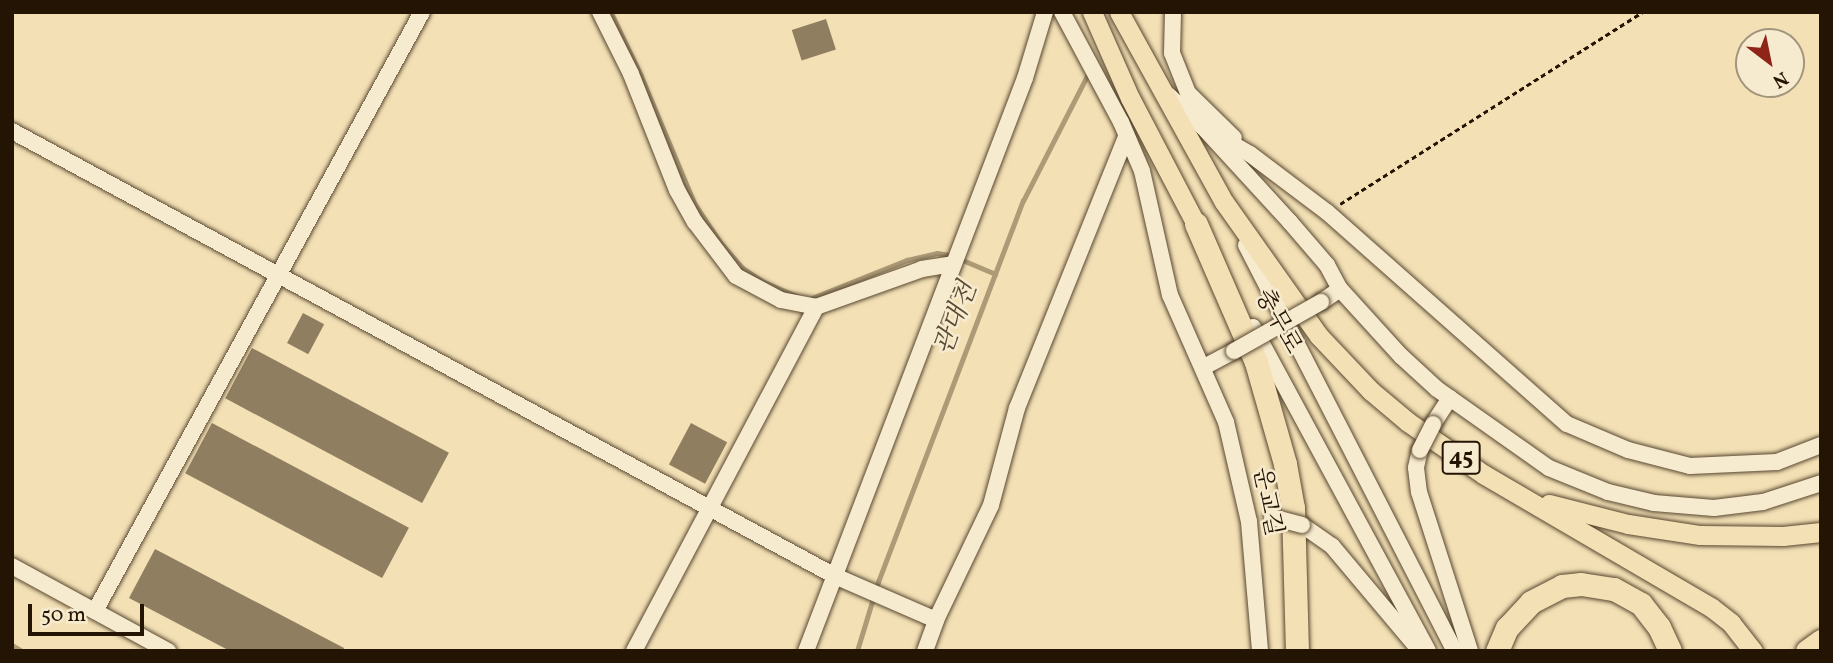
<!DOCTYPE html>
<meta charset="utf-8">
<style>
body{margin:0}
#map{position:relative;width:1833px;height:663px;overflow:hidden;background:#f3e0b5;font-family:Vollkorn,"Noto Serif KR",serif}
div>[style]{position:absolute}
.stream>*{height:4.5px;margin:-2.25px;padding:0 2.25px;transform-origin:2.25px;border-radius:2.25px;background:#ad9b78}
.building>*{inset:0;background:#907e60;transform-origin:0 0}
.path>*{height:2.5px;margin-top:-1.25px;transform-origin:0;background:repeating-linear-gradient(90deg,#241403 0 5px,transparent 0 8.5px)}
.roads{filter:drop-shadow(0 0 2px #584730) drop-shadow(0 0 2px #584730)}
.minor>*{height:16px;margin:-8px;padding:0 8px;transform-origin:8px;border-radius:8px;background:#f7ebcf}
.major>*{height:19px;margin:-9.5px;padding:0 9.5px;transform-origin:9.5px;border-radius:9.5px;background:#f3e0b5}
.highway>*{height:23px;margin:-11.5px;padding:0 11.5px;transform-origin:11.5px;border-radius:11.5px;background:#f3e0b5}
.bridges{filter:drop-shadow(0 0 2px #584730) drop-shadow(0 0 2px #584730)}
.minor-bridge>*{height:16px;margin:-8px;padding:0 8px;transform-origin:8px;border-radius:8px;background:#f7ebcf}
span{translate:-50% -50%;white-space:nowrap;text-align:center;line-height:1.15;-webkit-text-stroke:5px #f7ebcf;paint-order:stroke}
.shield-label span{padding:2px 5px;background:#f7ebcf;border:2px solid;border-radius:5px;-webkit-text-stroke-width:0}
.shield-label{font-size:23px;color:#241403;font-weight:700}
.street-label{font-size:24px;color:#241403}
.water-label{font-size:26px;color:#5b4a32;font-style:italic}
.frame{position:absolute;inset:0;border:14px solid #241403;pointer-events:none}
.north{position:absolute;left:1735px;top:28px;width:70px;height:70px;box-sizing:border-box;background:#f7ebcf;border:2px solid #a3957d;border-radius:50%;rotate:148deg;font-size:19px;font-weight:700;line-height:28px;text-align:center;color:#241403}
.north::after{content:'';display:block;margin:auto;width:24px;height:32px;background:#8f2418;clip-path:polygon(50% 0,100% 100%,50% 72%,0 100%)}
.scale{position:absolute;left:28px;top:604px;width:116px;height:32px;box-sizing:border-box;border:4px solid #241403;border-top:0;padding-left:9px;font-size:21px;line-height:24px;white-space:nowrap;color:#241403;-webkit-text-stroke:5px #f7ebcf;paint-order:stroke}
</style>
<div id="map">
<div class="stream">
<div style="left:611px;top:12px;width:70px;rotate:64.5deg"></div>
<div style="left:641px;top:75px;width:140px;rotate:67.3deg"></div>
<div style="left:695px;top:204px;width:47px;rotate:56.3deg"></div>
<div style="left:721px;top:243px;width:33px;rotate:49deg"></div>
<div style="left:743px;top:268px;width:23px;rotate:34deg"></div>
<div style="left:762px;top:281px;width:40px;rotate:23.4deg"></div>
<div style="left:965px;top:261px;width:33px;rotate:23deg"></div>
<div style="left:807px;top:300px;width:108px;rotate:-21.8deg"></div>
<div style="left:907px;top:260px;width:31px;rotate:-13deg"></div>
<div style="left:937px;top:253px;width:12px;rotate:9deg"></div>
<div style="left:12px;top:645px;width:12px;rotate:31deg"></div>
<div style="left:857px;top:651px;width:72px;rotate:-73.1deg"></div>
<div style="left:878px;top:582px;width:408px;rotate:-69.2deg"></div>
<div style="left:1023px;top:201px;width:145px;rotate:-62.9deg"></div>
</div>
<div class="building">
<div style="left:826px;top:19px;width:32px;height:36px;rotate:72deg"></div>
<div style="left:303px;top:313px;width:24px;height:34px;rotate:28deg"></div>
<div style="left:252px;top:348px;width:223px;height:57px;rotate:28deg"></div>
<div style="left:212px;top:423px;width:223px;height:57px;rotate:28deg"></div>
<div style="left:691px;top:423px;width:41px;height:47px;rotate:28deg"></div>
<div style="clip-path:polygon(155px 549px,344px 648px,343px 651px,230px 651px,129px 598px)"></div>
</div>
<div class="path">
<div style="left:1340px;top:204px;width:358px;rotate:-32.4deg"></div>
</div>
<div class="roads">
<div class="minor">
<div style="left:600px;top:12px;width:69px;rotate:63.4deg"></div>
<div style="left:631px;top:74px;width:125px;rotate:68.4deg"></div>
<div style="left:677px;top:190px;width:37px;rotate:61deg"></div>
<div style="left:695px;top:222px;width:68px;rotate:52.8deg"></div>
<div style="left:736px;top:276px;width:51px;rotate:28.1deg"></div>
<div style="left:781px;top:300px;width:36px;rotate:11deg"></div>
<div style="left:816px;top:307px;width:113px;rotate:-19.7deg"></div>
<div style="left:922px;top:269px;width:31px;rotate:-9deg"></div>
<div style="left:1062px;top:12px;width:125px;rotate:61.8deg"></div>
<div style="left:1121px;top:122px;width:53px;rotate:66.8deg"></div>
<div style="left:1142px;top:171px;width:127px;rotate:77.3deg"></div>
<div style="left:1170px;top:295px;width:139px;rotate:66.2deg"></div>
<div style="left:1226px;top:422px;width:103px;rotate:77deg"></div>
<div style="left:1249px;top:522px;width:129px;rotate:85.1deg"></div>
<div style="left:1173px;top:12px;width:41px;rotate:91.4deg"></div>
<div style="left:1172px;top:53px;width:43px;rotate:68.2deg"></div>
<div style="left:1188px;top:93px;width:64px;rotate:44.4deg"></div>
<div style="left:1168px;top:95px;width:47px;rotate:42.4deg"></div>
<div style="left:1203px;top:127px;width:129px;rotate:47.5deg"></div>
<div style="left:1290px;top:222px;width:57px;rotate:49.3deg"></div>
<div style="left:1327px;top:265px;width:27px;rotate:62deg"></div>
<div style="left:1203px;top:127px;width:54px;rotate:29.9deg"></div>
<div style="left:1250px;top:154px;width:96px;rotate:37deg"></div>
<div style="left:1327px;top:212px;width:320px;rotate:41.5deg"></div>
<div style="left:1567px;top:424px;width:66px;rotate:23.1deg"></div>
<div style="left:1628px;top:450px;width:64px;rotate:14.5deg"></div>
<div style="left:1690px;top:466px;width:87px;rotate:-2.6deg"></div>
<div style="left:1777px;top:462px;width:47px;rotate:-21.1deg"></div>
<div style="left:12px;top:131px;width:936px;rotate:28.4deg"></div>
<div style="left:835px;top:576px;width:110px;rotate:23.5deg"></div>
<div style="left:1246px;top:245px;width:457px;rotate:62.8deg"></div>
<div style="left:1321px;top:302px;width:23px;rotate:-34deg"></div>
<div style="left:1340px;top:289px;width:91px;rotate:47.7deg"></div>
<div style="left:1401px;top:356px;width:49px;rotate:42.5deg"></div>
<div style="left:1437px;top:389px;width:137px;rotate:35.2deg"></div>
<div style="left:1549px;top:468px;width:64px;rotate:22.1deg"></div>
<div style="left:1608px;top:492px;width:47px;rotate:13.4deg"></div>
<div style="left:1654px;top:503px;width:60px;rotate:4.8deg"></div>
<div style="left:1714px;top:508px;width:49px;rotate:-7deg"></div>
<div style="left:1763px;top:502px;width:61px;rotate:-18.1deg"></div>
<div style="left:1253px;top:327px;width:368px;rotate:61.6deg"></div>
<div style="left:1204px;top:367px;width:34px;rotate:-28deg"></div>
<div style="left:1433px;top:424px;width:31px;rotate:-57deg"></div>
<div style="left:1420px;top:450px;width:18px;rotate:103deg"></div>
<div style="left:1416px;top:468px;width:24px;rotate:83deg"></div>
<div style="left:1419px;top:492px;width:167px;rotate:72.2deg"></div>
<div style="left:1302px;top:525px;width:37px;rotate:35deg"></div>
<div style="left:1332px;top:546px;width:137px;rotate:50deg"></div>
<div style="left:12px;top:566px;width:178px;rotate:28.6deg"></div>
<div style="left:95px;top:611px;width:682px;rotate:-61.37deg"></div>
<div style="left:634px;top:651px;width:389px;rotate:-62.1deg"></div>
<div style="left:806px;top:651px;width:613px;rotate:-69.08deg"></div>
<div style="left:1025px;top:78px;width:69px;rotate:-73.1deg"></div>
<div style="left:925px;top:651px;width:33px;rotate:-70deg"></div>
<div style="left:936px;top:620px;width:127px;rotate:-64.4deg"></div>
<div style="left:991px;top:505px;width:100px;rotate:-75deg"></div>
<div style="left:1017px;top:408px;width:292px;rotate:-68.1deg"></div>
</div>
<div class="major">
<div style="left:1092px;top:12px;width:94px;rotate:66.2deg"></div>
<div style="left:1130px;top:98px;width:142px;rotate:62.4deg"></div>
<div style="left:1119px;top:12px;width:217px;rotate:61.1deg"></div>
<div style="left:1224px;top:202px;width:164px;rotate:54.7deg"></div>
<div style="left:1319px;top:336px;width:76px;rotate:46.6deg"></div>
<div style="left:1371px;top:391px;width:48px;rotate:40deg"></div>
<div style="left:1408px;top:422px;width:91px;rotate:34.7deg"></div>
<div style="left:1483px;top:474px;width:265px;rotate:30.3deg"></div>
<div style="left:1712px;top:608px;width:24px;rotate:38deg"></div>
<div style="left:1731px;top:623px;width:36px;rotate:52deg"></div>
<div style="left:1549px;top:504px;width:81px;rotate:14.2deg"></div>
<div style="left:1628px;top:524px;width:73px;rotate:8.7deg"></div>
<div style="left:1700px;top:535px;width:83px;rotate:0.7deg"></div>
<div style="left:1783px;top:536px;width:38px;rotate:-6deg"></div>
</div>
<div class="highway">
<div style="left:1196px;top:224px;width:150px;rotate:66.5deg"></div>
<div style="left:1256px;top:362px;width:106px;rotate:74.1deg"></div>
<div style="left:1285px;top:464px;width:45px;rotate:79.7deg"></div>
<div style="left:1293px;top:508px;width:143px;rotate:88.4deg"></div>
<div style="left:1497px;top:651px;width:25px;rotate:-67deg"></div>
<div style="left:1507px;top:628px;width:35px;rotate:-47deg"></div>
<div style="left:1531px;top:602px;width:35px;rotate:-27deg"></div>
<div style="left:1562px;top:586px;width:19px;rotate:-6deg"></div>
<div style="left:1581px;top:584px;width:33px;rotate:9deg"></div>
<div style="left:1614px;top:589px;width:31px;rotate:29deg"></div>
<div style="left:1641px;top:604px;width:29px;rotate:52deg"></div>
<div style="left:1659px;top:627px;width:26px;rotate:65deg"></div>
<div style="left:1807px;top:651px;width:17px;rotate:-36deg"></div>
</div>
</div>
<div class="bridges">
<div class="minor-bridge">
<div style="left:1234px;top:351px;width:100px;rotate:-29.4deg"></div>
<div style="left:1420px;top:450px;width:29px;rotate:-63deg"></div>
<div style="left:1272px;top:517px;width:31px;rotate:15deg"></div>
</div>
</div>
<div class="shield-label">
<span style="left:1461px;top:458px">45</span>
</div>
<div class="street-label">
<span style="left:1277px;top:322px;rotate:61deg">충무로</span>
<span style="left:1266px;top:502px;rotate:79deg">운교길</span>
</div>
<div class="water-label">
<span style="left:957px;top:319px;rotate:-69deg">관대천</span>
</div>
<div class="frame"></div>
<div class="north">N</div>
<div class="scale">50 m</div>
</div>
